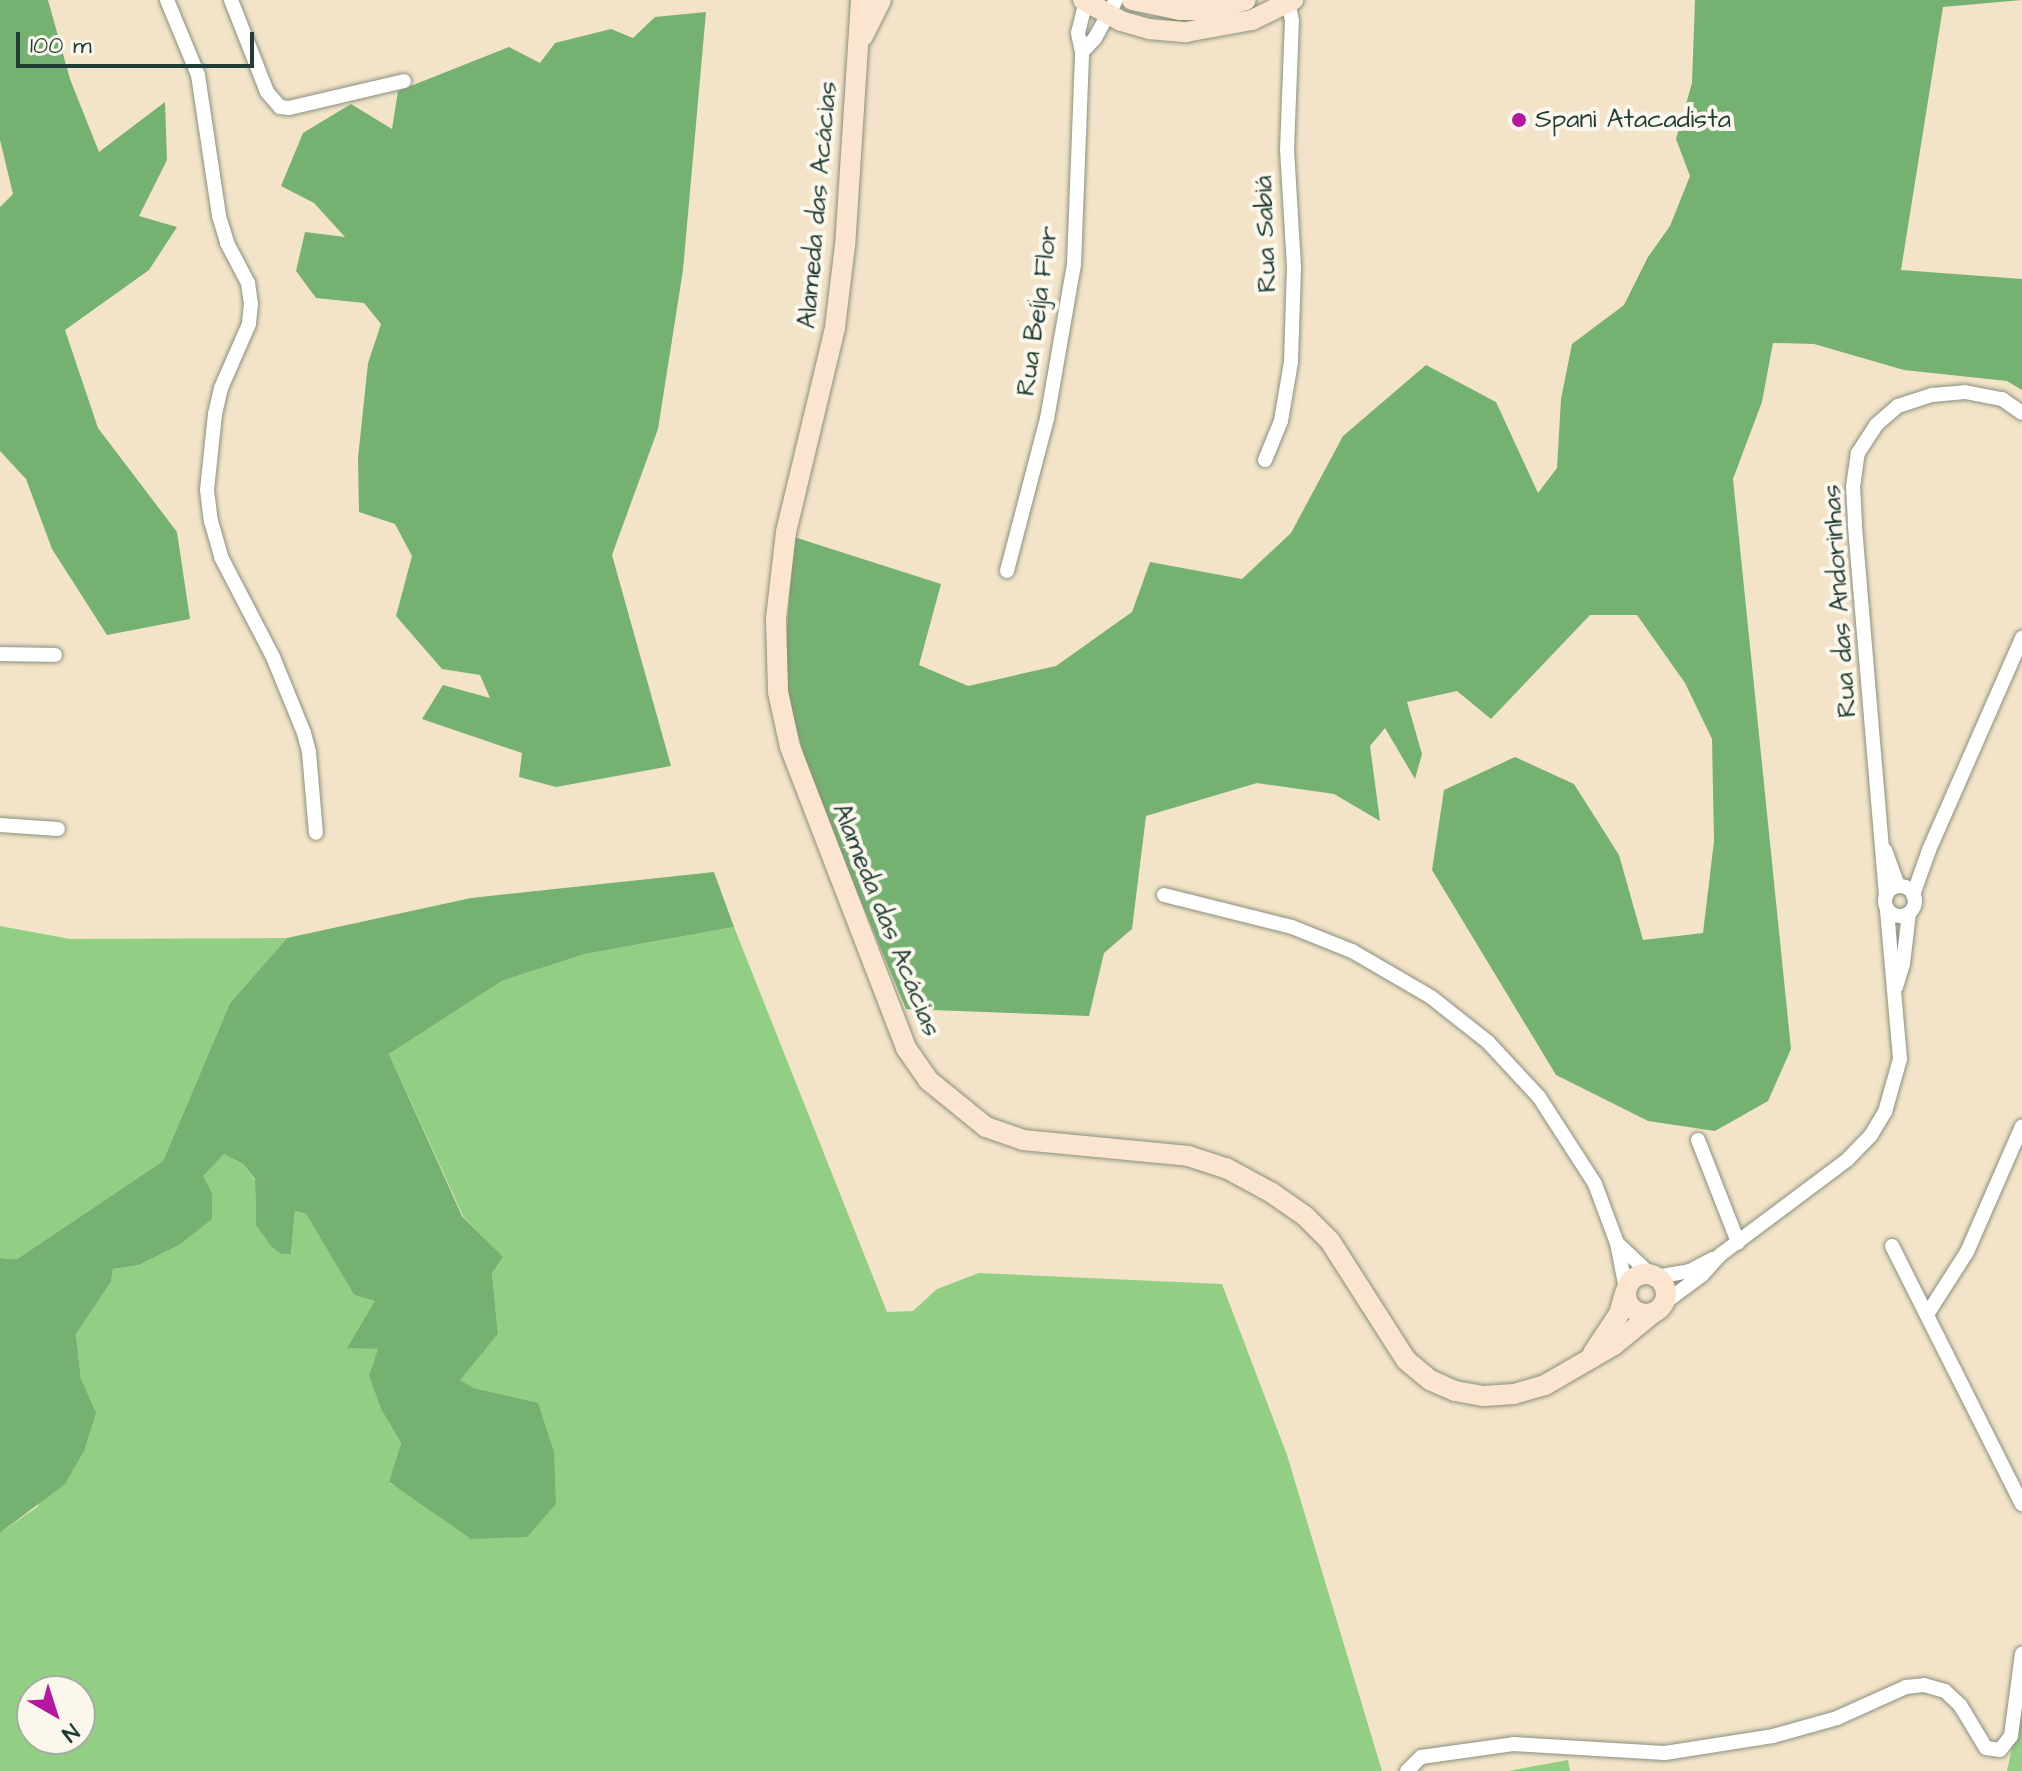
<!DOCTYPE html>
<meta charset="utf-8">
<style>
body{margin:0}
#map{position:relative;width:2022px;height:1771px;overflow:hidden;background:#f3e4c9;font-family:"Architects Daughter",sans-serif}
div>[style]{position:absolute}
.green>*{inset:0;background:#92cf85}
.forest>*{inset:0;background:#75b272}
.roads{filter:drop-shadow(0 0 2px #89907e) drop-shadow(0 0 2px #89907e)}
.street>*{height:14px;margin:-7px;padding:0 7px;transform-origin:7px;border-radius:7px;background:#fff}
.street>.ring{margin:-7px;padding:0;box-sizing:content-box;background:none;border:14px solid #fff;border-radius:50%}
.secondary>*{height:20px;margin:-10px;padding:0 10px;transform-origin:10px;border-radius:10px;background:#fce5cf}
.secondary>.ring{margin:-10px;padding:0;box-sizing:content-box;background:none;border:20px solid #fce5cf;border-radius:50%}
.dots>*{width:22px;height:22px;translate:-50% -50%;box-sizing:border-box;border:4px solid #fbf7ec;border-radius:50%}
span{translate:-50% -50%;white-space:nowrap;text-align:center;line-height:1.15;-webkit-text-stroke:8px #fbf7ec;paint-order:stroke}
.poi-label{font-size:26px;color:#1f3d34}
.left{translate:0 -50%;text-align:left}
.street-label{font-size:26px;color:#1f3d34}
.north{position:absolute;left:16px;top:1675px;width:80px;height:80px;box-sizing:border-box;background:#fbf7ec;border:2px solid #a3ada2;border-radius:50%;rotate:141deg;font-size:22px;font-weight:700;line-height:32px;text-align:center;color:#1f3d34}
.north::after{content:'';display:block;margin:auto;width:28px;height:36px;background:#b5179e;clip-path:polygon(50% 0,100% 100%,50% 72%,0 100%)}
.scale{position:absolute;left:16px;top:32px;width:238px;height:36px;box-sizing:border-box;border:4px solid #1f3d34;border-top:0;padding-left:10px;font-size:24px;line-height:28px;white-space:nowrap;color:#1f3d34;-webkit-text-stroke:6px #fbf7ec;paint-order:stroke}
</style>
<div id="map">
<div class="green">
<div style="clip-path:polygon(0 926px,70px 939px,287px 938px,230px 1003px,163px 1161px,17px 1259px,0 1258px)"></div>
<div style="clip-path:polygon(evenodd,734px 927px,887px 1312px,913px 1311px,937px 1289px,979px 1273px,1222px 1284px,1287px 1455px,1382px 1771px,0 1771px,0 1533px,37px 1507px,95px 1413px,81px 1380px,76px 1334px,111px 1282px,113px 1269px,139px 1265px,179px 1245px,212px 1193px,202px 1176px,224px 1154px,243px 1164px,255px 1180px,256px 1224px,291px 1254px,295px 1211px,306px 1214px,354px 1295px,376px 1301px,348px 1347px,378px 1349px,382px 1411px,401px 1443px,389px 1483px,415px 1497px,499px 1394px,474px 1388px,459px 1380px,498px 1334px,492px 1273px,502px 1257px,463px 1216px,389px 1054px,502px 981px,585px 954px,734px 927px,32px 1691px,80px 1691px,80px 1739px,32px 1739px,32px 1691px)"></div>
<div style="clip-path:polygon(2022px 1701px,2022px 1771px,2007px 1771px)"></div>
<div style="clip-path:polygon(1568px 1760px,1570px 1771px,1508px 1771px)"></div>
</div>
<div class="forest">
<div style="clip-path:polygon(0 0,48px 0,70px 79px,99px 152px,165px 102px,167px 160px,139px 216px,177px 227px,149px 270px,65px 330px,98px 428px,177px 532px,190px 619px,107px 635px,52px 549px,26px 479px,0 451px,0 207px,13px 194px,0 140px)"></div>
<div style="clip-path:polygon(1695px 0,2022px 0,1943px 7px,1901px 270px,2022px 279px,2022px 390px,2007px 381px,1904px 370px,1814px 344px,1773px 343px,1762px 402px,1733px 479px,1791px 1049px,1768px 1101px,1715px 1131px,1648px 1121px,1556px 1075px,1432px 870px,1444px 790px,1515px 757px,1574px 784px,1619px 855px,1643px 940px,1703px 933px,1714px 841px,1712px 739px,1685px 683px,1637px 615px,1590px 615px,1491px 719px,1457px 691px,1407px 702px,1422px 754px,1415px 779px,1385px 728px,1370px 746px,1380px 821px,1334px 794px,1257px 783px,1146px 816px,1132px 929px,1104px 953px,1089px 1016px,906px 1009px,812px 784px,783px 681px,794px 537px,941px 584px,919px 665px,968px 686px,1056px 666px,1132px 612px,1150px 562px,1242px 579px,1291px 533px,1343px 436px,1426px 365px,1496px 402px,1538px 493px,1557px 468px,1561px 399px,1572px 344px,1624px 305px,1648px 257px,1670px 226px,1690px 176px,1676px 139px,1692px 83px)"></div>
<div style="clip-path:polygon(706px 12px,683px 270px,658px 429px,612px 555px,671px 766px,556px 787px,519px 777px,522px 753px,422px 719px,443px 685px,490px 698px,480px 675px,442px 669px,396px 616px,412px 556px,395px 524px,359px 512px,358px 458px,368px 363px,381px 324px,364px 303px,316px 298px,296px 271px,305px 232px,345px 237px,314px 203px,281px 186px,303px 133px,351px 104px,392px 129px,398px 91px,509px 47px,540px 63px,555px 43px,611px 29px,633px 38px,655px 17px)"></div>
<div style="clip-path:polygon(714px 872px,734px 927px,585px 954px,502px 981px,389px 1054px,462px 1216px,503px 1257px,492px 1273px,498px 1334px,460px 1380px,474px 1388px,538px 1403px,554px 1452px,556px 1504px,527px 1537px,471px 1539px,389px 1482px,401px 1443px,382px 1411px,369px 1376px,378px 1349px,347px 1348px,375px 1301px,354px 1295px,306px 1214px,295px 1211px,291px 1254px,281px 1254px,271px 1246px,256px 1225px,255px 1179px,243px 1164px,224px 1154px,203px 1176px,212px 1193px,212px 1219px,179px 1245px,139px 1265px,113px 1269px,111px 1282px,76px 1334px,81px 1379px,96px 1413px,84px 1451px,65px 1484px,0 1533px,0 1258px,17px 1259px,163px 1161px,230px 1003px,287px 938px,471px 898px)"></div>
</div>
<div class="roads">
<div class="street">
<div style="left:167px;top:0;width:81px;rotate:67.5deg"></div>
<div style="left:198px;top:75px;width:143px;rotate:81.5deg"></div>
<div style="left:219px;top:216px;width:28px;rotate:73deg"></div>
<div style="left:227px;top:243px;width:45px;rotate:62.3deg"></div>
<div style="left:248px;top:283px;width:21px;rotate:82deg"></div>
<div style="left:251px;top:304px;width:20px;rotate:96deg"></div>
<div style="left:249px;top:324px;width:70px;rotate:113.6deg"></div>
<div style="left:221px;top:388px;width:27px;rotate:103deg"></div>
<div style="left:215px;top:414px;width:76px;rotate:96deg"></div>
<div style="left:207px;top:490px;width:31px;rotate:83deg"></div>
<div style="left:211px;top:521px;width:37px;rotate:74deg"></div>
<div style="left:221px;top:557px;width:113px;rotate:62.5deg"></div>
<div style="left:273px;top:657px;width:82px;rotate:67.8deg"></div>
<div style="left:304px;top:733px;width:20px;rotate:75deg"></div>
<div style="left:309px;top:752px;width:81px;rotate:85.1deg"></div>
<div style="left:231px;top:0;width:99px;rotate:68.6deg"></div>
<div style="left:267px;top:92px;width:20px;rotate:49deg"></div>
<div style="left:280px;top:107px;width:9px;rotate:6deg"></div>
<div style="left:289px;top:108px;width:118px;rotate:-13.2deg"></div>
<div style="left:1082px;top:52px;width:19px;rotate:-47deg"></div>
<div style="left:1095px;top:38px;width:43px;rotate:-61.1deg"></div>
<div style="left:1265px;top:460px;width:42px;rotate:-67.7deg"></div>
<div style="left:1281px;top:421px;width:60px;rotate:-80.4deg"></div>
<div style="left:1291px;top:362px;width:95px;rotate:-88.2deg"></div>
<div style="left:1294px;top:267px;width:117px;rotate:-93.4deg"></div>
<div style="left:1287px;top:150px;width:129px;rotate:-87.8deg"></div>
<div style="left:1292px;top:21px;width:21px;rotate:-101deg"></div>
<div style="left:1007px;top:571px;width:157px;rotate:-75.3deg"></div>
<div style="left:1047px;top:419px;width:157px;rotate:-80.1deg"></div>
<div style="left:1074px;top:264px;width:212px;rotate:-87.8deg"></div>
<div style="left:1082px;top:52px;width:19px;rotate:-102deg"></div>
<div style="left:1078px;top:33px;width:34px;rotate:-76deg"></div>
<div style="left:0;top:654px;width:55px;rotate:1deg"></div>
<div style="left:0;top:825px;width:58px;rotate:3.9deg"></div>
<div style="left:1885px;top:850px;width:38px;rotate:70deg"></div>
<div class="ring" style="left:1885px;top:886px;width:16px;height:16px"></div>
<div style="left:1164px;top:895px;width:132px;rotate:14deg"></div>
<div style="left:1292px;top:927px;width:65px;rotate:21.8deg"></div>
<div style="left:1352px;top:951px;width:91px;rotate:30.2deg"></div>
<div style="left:1431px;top:997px;width:73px;rotate:38.3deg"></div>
<div style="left:1488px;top:1042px;width:75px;rotate:47.2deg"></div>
<div style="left:1539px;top:1097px;width:103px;rotate:57.2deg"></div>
<div style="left:1595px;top:1184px;width:63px;rotate:69.6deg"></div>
<div style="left:1617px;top:1243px;width:47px;rotate:78.9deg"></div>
<div style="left:1913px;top:895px;width:48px;rotate:-70.4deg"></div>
<div style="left:1929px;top:850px;width:232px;rotate:-66.3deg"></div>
<div style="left:1886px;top:896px;width:374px;rotate:-94.8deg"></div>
<div style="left:1855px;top:523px;width:36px;rotate:-93deg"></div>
<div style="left:1853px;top:487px;width:34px;rotate:-82deg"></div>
<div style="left:1858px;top:453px;width:33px;rotate:-57deg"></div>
<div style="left:1876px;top:425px;width:29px;rotate:-41deg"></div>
<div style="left:1898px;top:406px;width:36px;rotate:-18deg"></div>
<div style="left:1932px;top:395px;width:33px;rotate:-5deg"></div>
<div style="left:1965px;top:392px;width:38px;rotate:11deg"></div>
<div style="left:2002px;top:399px;width:24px;rotate:35deg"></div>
<div style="left:1896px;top:987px;width:24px;rotate:-73deg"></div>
<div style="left:1903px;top:964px;width:51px;rotate:-83.3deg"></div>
<div style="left:1698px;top:1140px;width:110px;rotate:68.6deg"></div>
<div style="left:1617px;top:1243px;width:45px;rotate:43.2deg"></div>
<div style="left:1892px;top:1246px;width:289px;rotate:63.3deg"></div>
<div style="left:1656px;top:1277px;width:35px;rotate:-10deg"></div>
<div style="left:1690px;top:1271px;width:26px;rotate:-28deg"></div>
<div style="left:1664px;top:1303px;width:47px;rotate:-36.4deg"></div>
<div style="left:1702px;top:1275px;width:27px;rotate:-48deg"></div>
<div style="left:1720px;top:1255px;width:159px;rotate:-36.8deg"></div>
<div style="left:1847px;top:1160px;width:35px;rotate:-46deg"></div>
<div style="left:1871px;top:1135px;width:27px;rotate:-59deg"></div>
<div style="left:1885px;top:1112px;width:55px;rotate:-74.2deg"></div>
<div style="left:1900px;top:1059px;width:151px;rotate:-95deg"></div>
<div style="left:1928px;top:1313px;width:72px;rotate:-57.4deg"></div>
<div style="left:1967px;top:1252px;width:137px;rotate:-66.4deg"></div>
<div style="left:1407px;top:1771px;width:20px;rotate:-45deg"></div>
<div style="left:1421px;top:1757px;width:93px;rotate:-8deg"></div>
<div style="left:1513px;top:1744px;width:152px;rotate:3.4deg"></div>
<div style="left:1665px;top:1753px;width:109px;rotate:-8.9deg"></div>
<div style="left:1773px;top:1736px;width:66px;rotate:-15.7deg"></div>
<div style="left:1837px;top:1718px;width:76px;rotate:-24.2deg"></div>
<div style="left:1906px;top:1687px;width:18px;rotate:-6deg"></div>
<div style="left:1924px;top:1685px;width:22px;rotate:16deg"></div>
<div style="left:1945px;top:1691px;width:21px;rotate:43deg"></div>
<div style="left:1960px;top:1705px;width:50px;rotate:58.8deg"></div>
<div style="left:1986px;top:1748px;width:14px;rotate:8deg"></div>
<div style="left:2000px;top:1750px;width:18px;rotate:-52deg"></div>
<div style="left:2011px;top:1736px;width:83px;rotate:-82.4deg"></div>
</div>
<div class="secondary">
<div style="left:861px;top:0;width:246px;rotate:93.7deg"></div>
<div style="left:845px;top:245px;width:84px;rotate:96.9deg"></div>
<div style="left:835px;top:328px;width:210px;rotate:103.5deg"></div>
<div style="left:786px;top:532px;width:88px;rotate:96.6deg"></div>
<div style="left:776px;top:619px;width:73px;rotate:88.4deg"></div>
<div style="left:778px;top:692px;width:56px;rotate:77.7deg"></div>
<div style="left:790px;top:747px;width:323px;rotate:68.9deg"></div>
<div style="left:906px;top:1048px;width:39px;rotate:55deg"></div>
<div style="left:928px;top:1080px;width:75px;rotate:39deg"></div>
<div style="left:986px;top:1127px;width:39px;rotate:19deg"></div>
<div style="left:1023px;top:1140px;width:166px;rotate:5.5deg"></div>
<div style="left:1188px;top:1156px;width:40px;rotate:18deg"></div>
<div style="left:1226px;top:1168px;width:52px;rotate:28.5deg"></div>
<div style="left:1272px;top:1193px;width:40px;rotate:34.9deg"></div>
<div style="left:1305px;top:1216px;width:35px;rotate:45deg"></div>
<div style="left:1330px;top:1241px;width:141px;rotate:57.4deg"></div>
<div style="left:1406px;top:1360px;width:31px;rotate:40deg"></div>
<div style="left:1430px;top:1380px;width:27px;rotate:24deg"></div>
<div style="left:1455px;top:1391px;width:29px;rotate:10deg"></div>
<div style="left:1484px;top:1396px;width:30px;rotate:-4deg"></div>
<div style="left:1514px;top:1394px;width:32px;rotate:-16deg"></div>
<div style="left:1545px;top:1385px;width:80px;rotate:-30.1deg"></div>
<div style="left:1614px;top:1345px;width:50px;rotate:-39.4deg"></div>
<div style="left:1083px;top:0;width:43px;rotate:28.9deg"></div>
<div style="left:1121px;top:21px;width:29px;rotate:16deg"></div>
<div style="left:1149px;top:29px;width:37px;rotate:5deg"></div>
<div style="left:1186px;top:32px;width:67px;rotate:-10.3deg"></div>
<div style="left:1252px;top:20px;width:46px;rotate:-26deg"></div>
<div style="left:1132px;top:0;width:49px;rotate:11.8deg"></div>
<div style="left:1180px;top:10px;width:31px"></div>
<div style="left:1211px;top:10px;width:36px;rotate:-16deg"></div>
<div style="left:863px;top:36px;width:40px;rotate:-63.4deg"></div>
<div class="ring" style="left:1626px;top:1274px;width:20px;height:20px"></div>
<div style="left:1593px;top:1353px;width:47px;rotate:-56.3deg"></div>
<div style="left:1619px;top:1314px;width:22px;rotate:-74deg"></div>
</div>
</div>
<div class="dots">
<div style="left:1519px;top:120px;background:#b5179e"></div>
</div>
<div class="poi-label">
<span class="left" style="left:1535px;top:120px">Spani Atacadista</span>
</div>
<div class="street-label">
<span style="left:818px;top:205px;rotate:-85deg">Alameda das Acácias</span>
<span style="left:1266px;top:234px;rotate:-92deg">Rua Sabiá</span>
<span style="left:1038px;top:311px;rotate:-82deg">Rua Beíja Flor</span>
<span style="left:1840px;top:601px;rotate:-94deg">Rua das Andorinhas</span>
<span style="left:886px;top:920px;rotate:68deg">Alameda das Acácias</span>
</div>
<div class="north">N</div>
<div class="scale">100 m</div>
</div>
